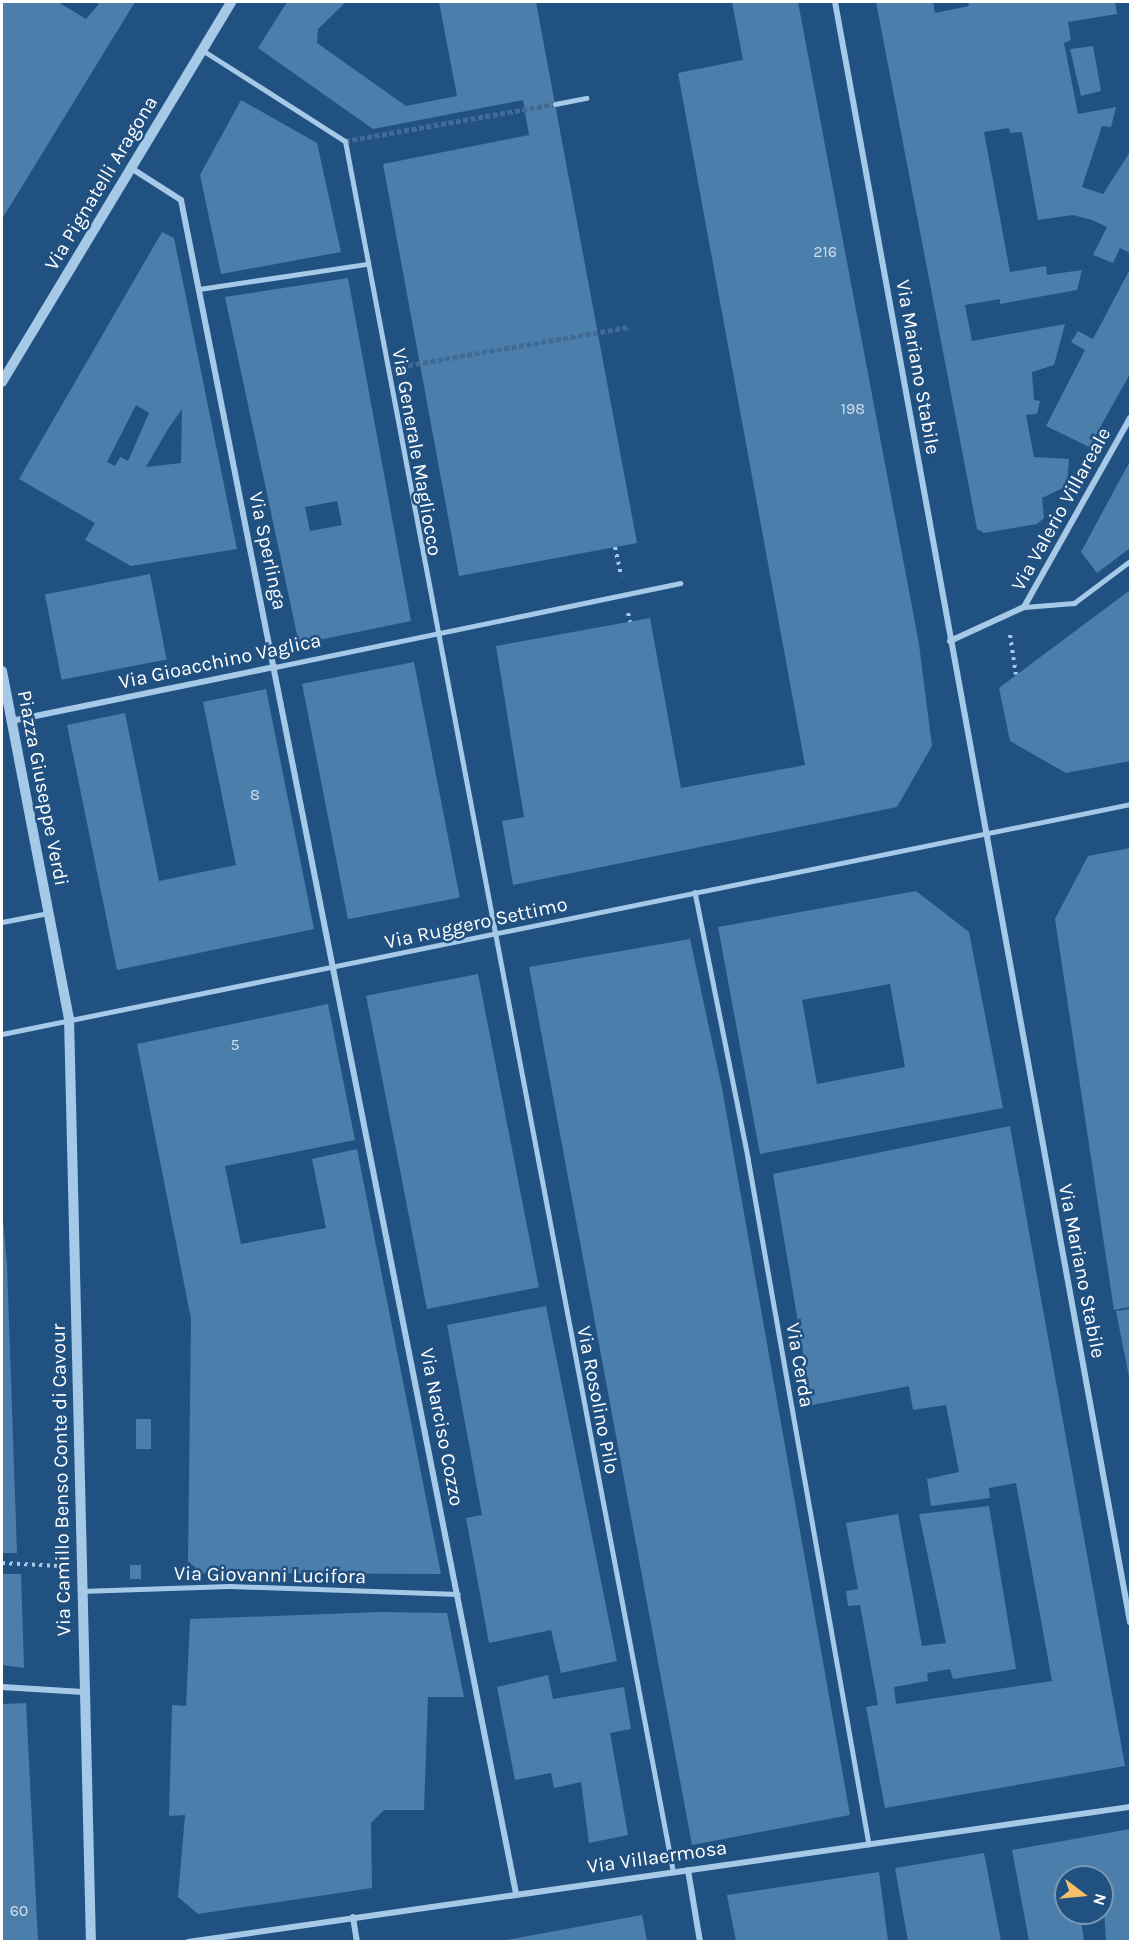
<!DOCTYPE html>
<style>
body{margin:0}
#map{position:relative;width:1132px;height:1943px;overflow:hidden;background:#205181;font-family:Karla,sans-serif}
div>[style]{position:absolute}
.building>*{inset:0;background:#4c7eac;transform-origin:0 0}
.pedestrian-tunnel>*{height:5px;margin-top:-2.5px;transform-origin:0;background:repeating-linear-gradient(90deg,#416b94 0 5px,transparent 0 7.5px)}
.path>*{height:4px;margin-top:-2px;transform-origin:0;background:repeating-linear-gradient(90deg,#a6c9e8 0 3px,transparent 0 7.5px)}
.service>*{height:4.5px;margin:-2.25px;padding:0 2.25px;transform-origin:2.25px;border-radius:2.25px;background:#a6c9e8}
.pedestrian>*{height:5px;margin:-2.5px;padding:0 2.5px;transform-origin:2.5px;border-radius:2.5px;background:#a6c9e8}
.minor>*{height:6px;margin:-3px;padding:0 3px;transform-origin:3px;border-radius:3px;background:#a6c9e8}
.tertiary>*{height:10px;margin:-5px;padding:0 5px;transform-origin:5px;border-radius:5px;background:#a6c9e8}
span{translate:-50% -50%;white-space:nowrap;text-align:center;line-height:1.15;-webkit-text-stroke:5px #205181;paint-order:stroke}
.number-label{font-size:16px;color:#d2dfea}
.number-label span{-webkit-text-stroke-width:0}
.street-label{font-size:20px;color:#fff}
.frame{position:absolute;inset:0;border:3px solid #fff;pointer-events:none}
.north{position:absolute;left:1054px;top:1865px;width:60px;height:60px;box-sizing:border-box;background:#205181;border:2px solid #7997b3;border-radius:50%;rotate:106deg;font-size:16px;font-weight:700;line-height:24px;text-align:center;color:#fff}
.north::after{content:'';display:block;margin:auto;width:21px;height:27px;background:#f6c166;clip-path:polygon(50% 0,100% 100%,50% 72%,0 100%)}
</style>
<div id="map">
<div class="building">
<div style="clip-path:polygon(2px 2px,58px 2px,86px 19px,99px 4px,94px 2px,135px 2px,2px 219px)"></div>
<div style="clip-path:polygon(287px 2px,346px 2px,318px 29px,317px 43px,406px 106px,457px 96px,439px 2px,536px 2px,637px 543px,459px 576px,383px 164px,529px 135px,523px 100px,373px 129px,258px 48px)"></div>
<div style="clip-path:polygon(732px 2px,798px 2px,919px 644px,932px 746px,897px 807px,513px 885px,502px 821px,524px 817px,496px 646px,650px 618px,681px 788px,805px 765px,678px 73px,743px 60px)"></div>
<div style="clip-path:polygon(876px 2px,933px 2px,935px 13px,969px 6px,968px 2px,1115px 2px,1117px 14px,1068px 22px,1071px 40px,1064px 43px,1078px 114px,1116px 107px,1111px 127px,1102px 126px,1082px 187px,1103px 194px,1130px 152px,1130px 253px,1120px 248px,1113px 263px,1093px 255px,1107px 227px,1092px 220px,1073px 215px,1038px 220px,1022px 132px,1010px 133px,1009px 128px,984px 132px,1010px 272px,1046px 266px,1047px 275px,1082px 270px,1077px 290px,1000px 304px,1000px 299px,965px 305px,972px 341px,1065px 324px,1054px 365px,1032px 372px,1034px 400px,1040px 401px,1037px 414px,1026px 415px,1034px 457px,1069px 459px,1067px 486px,1042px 498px,1044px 518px,1037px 524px,984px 533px,977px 529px)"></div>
<div style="clip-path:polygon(1093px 46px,1101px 91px,1081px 96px,1070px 49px)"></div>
<div style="clip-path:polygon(241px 100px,317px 143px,341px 252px,221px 274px,200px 175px)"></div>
<div style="clip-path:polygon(evenodd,162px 232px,174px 238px,237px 549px,131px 566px,85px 540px,95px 523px,19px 479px,162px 232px,136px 405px,149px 413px,128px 461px,120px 457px,115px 466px,107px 462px,136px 405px,162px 232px,182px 409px,181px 463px,146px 467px,168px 429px,182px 409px)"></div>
<div style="clip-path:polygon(1130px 269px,1130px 374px,1089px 447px,1046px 426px,1085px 350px,1071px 342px,1078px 331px,1093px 339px)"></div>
<div style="clip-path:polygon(evenodd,348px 278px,411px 621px,299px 644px,225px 297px,348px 278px,337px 501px,342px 525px,310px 531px,305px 507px,337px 501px)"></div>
<div style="clip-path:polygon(1130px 461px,1130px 548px,1097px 573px,1081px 552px)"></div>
<div style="left:150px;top:574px;width:87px;height:107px;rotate:79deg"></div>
<div style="clip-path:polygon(1130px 590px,1130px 761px,1066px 773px,1010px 741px,999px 688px)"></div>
<div style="left:414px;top:662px;width:240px;height:114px;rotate:79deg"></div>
<div style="clip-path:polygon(266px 689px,314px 929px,117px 970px,67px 725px,125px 713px,159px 881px,236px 865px,203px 702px)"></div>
<div style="clip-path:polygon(1130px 848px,1130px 1307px,1114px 1310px,1055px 919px,1088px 856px)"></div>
<div style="clip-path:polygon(evenodd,916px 891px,969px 932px,1003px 1108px,760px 1154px,718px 927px,916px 891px,890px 984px,905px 1067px,817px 1084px,802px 1000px,890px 984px)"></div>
<div style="clip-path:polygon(690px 939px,722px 1088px,850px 1815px,692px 1845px,529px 967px)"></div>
<div style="left:478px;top:974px;width:319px;height:114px;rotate:79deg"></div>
<div style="clip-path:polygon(328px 1004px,355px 1140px,225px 1166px,241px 1244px,326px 1228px,312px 1159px,357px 1149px,441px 1574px,201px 1573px,188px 1561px,191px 1319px,137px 1044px)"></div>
<div style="clip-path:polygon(1010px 1126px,1125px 1766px,885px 1808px,866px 1707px,878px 1705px,860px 1605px,848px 1606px,846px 1591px,858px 1589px,846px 1523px,898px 1514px,922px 1646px,946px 1643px,919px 1514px,989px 1506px,1016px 1669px,953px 1679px,950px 1669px,927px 1673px,928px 1681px,894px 1687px,896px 1704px,1052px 1681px,1016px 1483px,989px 1488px,990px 1498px,931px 1506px,927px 1479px,959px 1472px,946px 1405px,913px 1410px,909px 1386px,812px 1405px,773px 1174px)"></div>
<div style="clip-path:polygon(2px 1209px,7px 1265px,17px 1553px,2px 1553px)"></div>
<div style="clip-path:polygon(546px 1306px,617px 1661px,561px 1673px,551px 1630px,489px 1643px,466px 1518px,482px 1515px,447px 1325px)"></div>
<div style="clip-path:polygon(1130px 1309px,1130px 1377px,1129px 1377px,1116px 1311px)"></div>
<div style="left:136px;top:1419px;width:15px;height:30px"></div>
<div style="left:130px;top:1565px;width:11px;height:14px"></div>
<div style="clip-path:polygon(2px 1574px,21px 1574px,24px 1668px,2px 1665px)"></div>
<div style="clip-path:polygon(379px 1612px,447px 1613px,464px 1697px,428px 1697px,424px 1810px,384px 1810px,371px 1823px,372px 1888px,198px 1914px,178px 1897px,185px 1815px,169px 1816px,172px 1705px,186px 1706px,190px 1619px)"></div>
<div style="clip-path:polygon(548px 1675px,553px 1699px,624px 1687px,631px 1729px,610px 1733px,628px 1835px,589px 1843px,581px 1782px,554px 1788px,551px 1773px,515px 1780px,497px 1687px)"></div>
<div style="clip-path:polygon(26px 1703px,38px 1941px,2px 1941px,2px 1704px)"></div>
<div style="clip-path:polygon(1130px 1829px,1130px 1941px,1106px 1941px,1102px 1877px,1066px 1877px,1066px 1913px,1080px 1913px,1084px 1941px,1029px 1941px,1012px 1850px)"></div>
<div style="clip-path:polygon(984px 1853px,1001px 1941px,908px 1941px,895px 1868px)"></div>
<div style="clip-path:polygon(879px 1872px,888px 1941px,736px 1941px,727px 1895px)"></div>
<div style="clip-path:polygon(642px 1915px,647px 1941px,507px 1941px,507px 1940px)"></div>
</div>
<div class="pedestrian-tunnel">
<div style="left:345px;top:141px;width:213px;rotate:-10deg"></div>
<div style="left:386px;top:369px;width:248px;rotate:-9.8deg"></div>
</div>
<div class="path">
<div style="left:615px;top:547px;width:30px;rotate:78deg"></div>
<div style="left:628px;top:613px;width:9px;rotate:77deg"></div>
<div style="left:1010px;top:635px;width:40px;rotate:81.5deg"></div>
<div style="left:2px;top:1563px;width:57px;rotate:3deg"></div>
</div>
<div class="service">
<div style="left:695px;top:892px;width:271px;rotate:78.7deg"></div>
<div style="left:748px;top:1158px;width:697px;rotate:80deg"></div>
</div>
<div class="pedestrian">
<div style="left:202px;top:50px;width:169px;rotate:32.5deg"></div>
<div style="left:345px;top:141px;width:1762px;rotate:79.27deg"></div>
<div style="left:555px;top:104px;width:32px;rotate:-11deg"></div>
<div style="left:199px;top:289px;width:170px;rotate:-8.5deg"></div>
<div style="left:1024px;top:607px;width:50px;rotate:-4.6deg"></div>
<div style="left:1074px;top:603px;width:70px;rotate:-36.9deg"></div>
<div style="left:275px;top:667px;width:414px;rotate:-11.7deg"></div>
<div style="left:2px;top:922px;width:47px;rotate:-11.1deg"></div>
<div style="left:2px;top:1034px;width:1151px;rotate:-11.52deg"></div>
<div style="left:81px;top:1591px;width:148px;rotate:-1.9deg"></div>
<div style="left:229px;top:1586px;width:229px;rotate:2deg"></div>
</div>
<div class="minor">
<div style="left:835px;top:2px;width:1647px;rotate:79.68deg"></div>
<div style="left:131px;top:168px;width:59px;rotate:32.6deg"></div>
<div style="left:181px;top:200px;width:1727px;rotate:78.81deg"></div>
<div style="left:950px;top:641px;width:81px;rotate:-24.7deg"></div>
<div style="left:1024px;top:607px;width:217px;rotate:-60.7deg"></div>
<div style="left:11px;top:721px;width:269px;rotate:-11.6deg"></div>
<div style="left:2px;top:1687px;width:81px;rotate:3.5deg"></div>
<div style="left:688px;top:1870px;width:73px;rotate:80.5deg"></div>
<div style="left:353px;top:1917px;width:25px;rotate:81deg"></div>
<div style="left:188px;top:1942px;width:952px;rotate:-8.16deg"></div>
</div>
<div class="tertiary">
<div style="left:2px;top:382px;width:444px;rotate:-58.9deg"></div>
<div style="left:2px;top:671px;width:353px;rotate:79.1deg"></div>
<div style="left:69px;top:1018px;width:924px;rotate:88.64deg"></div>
</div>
<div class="number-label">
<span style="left:825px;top:252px">216</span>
<span style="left:853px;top:409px">198</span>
<span style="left:255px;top:795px">8</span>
<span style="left:235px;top:1045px">5</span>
<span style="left:19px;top:1911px">60</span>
</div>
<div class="street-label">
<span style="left:101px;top:183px;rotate:-59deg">Via Pignatelli Aragona</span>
<span style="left:918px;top:367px;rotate:80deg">Via Mariano Stabile</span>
<span style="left:417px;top:452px;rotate:80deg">Via Generale Magliocco</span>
<span style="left:1061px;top:509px;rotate:-61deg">Via Valerio Villareale</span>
<span style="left:268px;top:551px;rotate:78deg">Via Sperlinga</span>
<span style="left:220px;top:661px;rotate:-12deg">Via Gioacchino Vaglica</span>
<span style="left:43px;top:788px;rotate:79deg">Piazza Giuseppe Verdi</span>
<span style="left:476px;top:923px;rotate:-12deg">Via Ruggero Settimo</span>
<span style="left:1082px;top:1271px;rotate:79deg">Via Mariano Stabile</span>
<span style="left:800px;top:1365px;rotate:80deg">Via Cerda</span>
<span style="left:598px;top:1400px;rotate:79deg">Via Rosolino Pilo</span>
<span style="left:442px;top:1427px;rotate:79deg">Via Narciso Cozzo</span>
<span style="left:61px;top:1480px;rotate:-91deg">Via Camillo Benso Conte di Cavour</span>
<span style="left:270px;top:1575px;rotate:1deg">Via Giovanni Lucifora</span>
<span style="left:657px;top:1857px;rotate:-8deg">Via Villaermosa</span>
</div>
<div class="frame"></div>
<div class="north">N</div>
</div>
